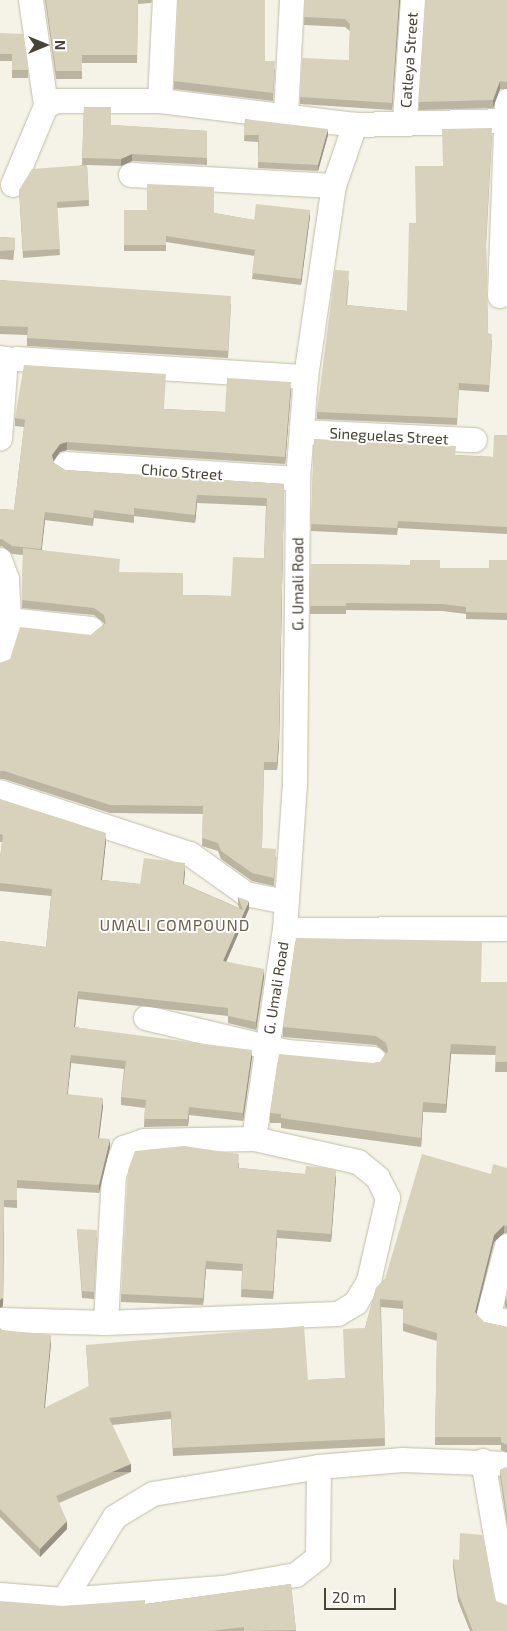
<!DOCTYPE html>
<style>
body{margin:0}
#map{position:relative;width:507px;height:1631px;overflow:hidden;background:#f5f3e7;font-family:"Exo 2",sans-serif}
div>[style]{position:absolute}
.roads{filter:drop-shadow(0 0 1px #c1bda9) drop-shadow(0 0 1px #c1bda9)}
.minor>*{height:24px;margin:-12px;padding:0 12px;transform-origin:12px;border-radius:12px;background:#fff}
.wall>*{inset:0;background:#bab4a1;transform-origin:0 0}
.shaded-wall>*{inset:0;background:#979283;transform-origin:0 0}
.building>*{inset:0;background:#d8d1bb}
span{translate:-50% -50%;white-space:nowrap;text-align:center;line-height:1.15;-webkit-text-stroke:4px #fff;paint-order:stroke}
.street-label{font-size:15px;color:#494435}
.neighbourhood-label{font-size:16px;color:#6d644b;letter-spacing:1px}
.north{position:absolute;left:20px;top:20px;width:50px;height:50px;-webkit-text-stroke:4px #fff;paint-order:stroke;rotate:90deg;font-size:14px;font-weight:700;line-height:20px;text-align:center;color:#494435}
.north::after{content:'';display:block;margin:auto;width:18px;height:22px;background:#494435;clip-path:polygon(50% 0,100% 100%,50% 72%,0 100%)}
.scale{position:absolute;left:324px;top:1588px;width:72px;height:22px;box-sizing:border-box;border:2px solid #494435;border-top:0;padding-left:6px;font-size:15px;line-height:18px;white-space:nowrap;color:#494435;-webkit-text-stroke:4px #fff;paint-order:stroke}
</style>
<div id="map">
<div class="roads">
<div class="minor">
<div style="left:31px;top:0;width:107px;rotate:81.9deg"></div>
<div style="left:160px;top:101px;width:101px;rotate:-87.2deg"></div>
<div style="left:286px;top:115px;width:115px;rotate:-87deg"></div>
<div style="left:405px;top:120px;width:120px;rotate:-86.2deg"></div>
<div style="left:131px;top:175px;width:203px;rotate:3.1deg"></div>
<div style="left:13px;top:185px;width:86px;rotate:-67.3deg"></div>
<div style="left:46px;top:106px;width:12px;rotate:-24deg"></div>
<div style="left:57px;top:101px;width:103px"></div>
<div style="left:160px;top:101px;width:196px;rotate:7deg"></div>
<div style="left:355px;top:125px;width:152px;rotate:-1.5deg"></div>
<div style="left:500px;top:296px;width:195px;rotate:-87.9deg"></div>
<div style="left:0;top:358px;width:6px;rotate:9deg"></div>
<div style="left:6px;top:359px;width:80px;rotate:94.3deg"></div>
<div style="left:16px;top:359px;width:291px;rotate:3.6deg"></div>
<div style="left:303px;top:432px;width:172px;rotate:2.7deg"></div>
<div style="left:66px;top:464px;width:232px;rotate:3.7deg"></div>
<div style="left:0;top:560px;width:20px;rotate:70deg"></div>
<div style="left:7px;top:579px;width:41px;rotate:87.2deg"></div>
<div style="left:9px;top:620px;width:39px;rotate:103deg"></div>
<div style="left:9px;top:620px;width:83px;rotate:6.2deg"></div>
<div style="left:0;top:792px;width:200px;rotate:18.1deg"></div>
<div style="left:190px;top:854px;width:69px;rotate:35.5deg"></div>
<div style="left:246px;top:894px;width:41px;rotate:11.3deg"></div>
<div style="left:285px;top:930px;width:222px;rotate:-0.3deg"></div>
<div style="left:146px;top:1018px;width:146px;rotate:13.5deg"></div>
<div style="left:288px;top:1052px;width:86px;rotate:4.7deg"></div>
<div style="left:254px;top:1139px;width:211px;rotate:-81.6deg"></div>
<div style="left:285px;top:930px;width:146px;rotate:-86.1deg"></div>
<div style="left:295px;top:784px;width:305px;rotate:-89.4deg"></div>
<div style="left:298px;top:479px;width:102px;rotate:-85.5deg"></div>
<div style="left:306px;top:377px;width:193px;rotate:-81.7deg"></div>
<div style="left:334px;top:186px;width:65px;rotate:-71deg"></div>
<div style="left:507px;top:1246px;width:73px;rotate:105deg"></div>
<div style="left:488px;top:1317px;width:20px;rotate:15deg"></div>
<div style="left:0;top:1320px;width:106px;rotate:1.6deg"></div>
<div style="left:106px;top:1323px;width:232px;rotate:-2.2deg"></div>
<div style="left:338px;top:1314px;width:21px;rotate:-31deg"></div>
<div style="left:356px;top:1303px;width:26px;rotate:-59deg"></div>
<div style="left:369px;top:1281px;width:85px;rotate:-77.1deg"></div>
<div style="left:388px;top:1198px;width:22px;rotate:-117deg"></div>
<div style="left:378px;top:1178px;width:26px;rotate:-141deg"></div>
<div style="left:358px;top:1162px;width:107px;rotate:-167.5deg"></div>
<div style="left:254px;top:1139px;width:110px;rotate:179deg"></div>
<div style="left:144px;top:1141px;width:21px;rotate:161deg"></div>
<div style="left:124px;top:1148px;width:29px;rotate:110deg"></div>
<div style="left:114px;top:1175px;width:148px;rotate:93.1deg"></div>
<div style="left:483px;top:1461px;width:141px;rotate:80.2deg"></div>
<div style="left:0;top:1595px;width:64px;rotate:4.5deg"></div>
<div style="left:64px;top:1600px;width:159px;rotate:-4.3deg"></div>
<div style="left:223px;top:1588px;width:74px;rotate:-10.1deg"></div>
<div style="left:296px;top:1575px;width:28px;rotate:-38deg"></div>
<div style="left:318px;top:1558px;width:91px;rotate:-89.4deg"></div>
<div style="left:64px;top:1600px;width:97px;rotate:-58.4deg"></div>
<div style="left:115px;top:1517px;width:44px;rotate:-31.2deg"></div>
<div style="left:153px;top:1494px;width:168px;rotate:-9.2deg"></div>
<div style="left:319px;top:1467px;width:84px;rotate:-4.8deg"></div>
<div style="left:403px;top:1460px;width:104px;rotate:2.2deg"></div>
</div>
</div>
<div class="wall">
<div style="clip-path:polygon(45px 0,152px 0,151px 3px,138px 4px,137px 63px,82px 63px,82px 79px,56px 79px)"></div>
<div style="clip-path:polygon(305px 0,400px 0,392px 110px,300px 104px,300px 97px,349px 60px,350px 31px,345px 27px,304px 25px)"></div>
<div style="clip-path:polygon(507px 0,507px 89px,500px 89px,493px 108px,419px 110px,419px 102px)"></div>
<div style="clip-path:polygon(0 33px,28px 70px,28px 78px,12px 78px,12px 61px,0 61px)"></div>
<div style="clip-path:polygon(265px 61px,275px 69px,273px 101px,174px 89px,174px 81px)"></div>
<div style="clip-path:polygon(84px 107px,111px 125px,207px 131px,207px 165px,132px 161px,121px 166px,87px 165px,89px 206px,57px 208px,60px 255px,23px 258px,19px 190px,82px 165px)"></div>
<div style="clip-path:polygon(245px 119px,328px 135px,318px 171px,258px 168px,258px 142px,244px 141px)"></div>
<div style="clip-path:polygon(492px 135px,486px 246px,488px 333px,492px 341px,489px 392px,459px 390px,457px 425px,317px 419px,317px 412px,349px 278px,347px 305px,407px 311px,416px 223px,443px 166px)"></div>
<div style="clip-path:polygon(124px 210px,214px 213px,254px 220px,310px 216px,301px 285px,252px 279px,255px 256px,166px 242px,166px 251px,124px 251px)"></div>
<div style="left:0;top:237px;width:15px;height:22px;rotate:4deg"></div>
<div style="clip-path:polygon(0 280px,231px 304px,228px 358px,27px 346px,27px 335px,0 334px)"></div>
<div style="clip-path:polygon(evenodd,291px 390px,285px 464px,67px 450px,60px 452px,54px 461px,54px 463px,65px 470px,284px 484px,279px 744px,277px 770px,264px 770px,262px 848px,276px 857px,274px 886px,252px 881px,221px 859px,218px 851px,202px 846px,203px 814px,110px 813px,4px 779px,0 779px,0 663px,91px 635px,104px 624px,104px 623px,94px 615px,22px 608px,23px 555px,12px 554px,2px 546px,0 547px,0 509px,14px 510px,24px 427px,15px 426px,15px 418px,165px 409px,225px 412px,291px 390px,197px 503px,266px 506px,264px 558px,231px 596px,183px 595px,119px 572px,41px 550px,45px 520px,93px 526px,94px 518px,134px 523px,134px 516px,195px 523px,197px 503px)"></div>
<div style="clip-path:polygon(507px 435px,507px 534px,398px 528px,397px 535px,311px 531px,314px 439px,456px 455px,493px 457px)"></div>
<div style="clip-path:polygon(507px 560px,507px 620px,466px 619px,466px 614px,442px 611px,346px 610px,346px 614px,310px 614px,311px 564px,410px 565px,440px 568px,489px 568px)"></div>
<div style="clip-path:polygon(0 799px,106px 841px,102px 880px,140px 884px,185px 871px,184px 884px,239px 908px,238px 905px,238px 897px,249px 909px,226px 962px,264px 977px,256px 1030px,228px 1023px,228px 1016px,78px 999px,75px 1027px,252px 1058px,243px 1121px,189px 1115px,188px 1126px,144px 1127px,145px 1108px,121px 1105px,121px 1097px,124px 1069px,71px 1063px,67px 1094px,103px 1106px,99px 1138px,110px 1147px,99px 1193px,17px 1188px,17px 1208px,4px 1207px,3px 1306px,0 1308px,0 941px,46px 947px,51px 896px,0 891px,0 858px,2px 842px,0 842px)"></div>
<div style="clip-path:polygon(481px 982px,507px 982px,507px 1072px,495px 1072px,496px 1055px,451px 1054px,446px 1113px,423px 1112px,421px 1147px,281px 1128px,281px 1123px,270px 1123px,270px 1113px,373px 1063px,380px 1062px,386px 1053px,376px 1045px,283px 1037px,283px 1027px)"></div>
<div style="clip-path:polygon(239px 1162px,239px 1168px,336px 1177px,331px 1242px,277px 1238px,273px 1299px,241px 1297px,242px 1271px,206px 1269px,203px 1305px,121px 1302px,121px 1294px)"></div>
<div style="clip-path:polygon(507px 1168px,507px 1233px,504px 1233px,494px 1242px,476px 1314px,484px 1322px,507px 1327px,507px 1453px,501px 1450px,501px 1445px,435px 1445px,437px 1341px,403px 1331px,403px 1309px,381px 1307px,385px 1446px,173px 1456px,171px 1419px,112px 1425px,131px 1472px,59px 1503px,67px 1529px,40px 1557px,0 1517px,0 1328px,2px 1330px,51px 1343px,45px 1408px,89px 1387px,86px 1345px,308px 1380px,345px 1378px,365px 1328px,376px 1288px,491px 1174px)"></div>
<div style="clip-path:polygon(77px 1229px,97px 1237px,94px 1299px,82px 1298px)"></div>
<div style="clip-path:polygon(507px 1290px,507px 1308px,505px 1307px,505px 1299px)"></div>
<div style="clip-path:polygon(507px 1467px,507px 1524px,500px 1477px,500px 1470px)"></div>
<div style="clip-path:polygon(453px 1559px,496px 1601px,507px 1631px,470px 1631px,458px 1601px,453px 1567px)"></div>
<div style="clip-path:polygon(291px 1584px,296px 1631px,0 1631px,63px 1606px,145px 1604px)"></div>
</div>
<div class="shaded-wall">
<div style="clip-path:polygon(399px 0,400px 0,392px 110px,392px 103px)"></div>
<div style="clip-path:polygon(500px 81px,500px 89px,493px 108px,493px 100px)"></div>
<div style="clip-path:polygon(328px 129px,328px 135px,318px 171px,318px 165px)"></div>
<div style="clip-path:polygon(132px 154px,132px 161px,121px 166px,121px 159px)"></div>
<div style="clip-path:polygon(310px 210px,310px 216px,301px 285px,301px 279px)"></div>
<div style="clip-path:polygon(291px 382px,291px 390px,285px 464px,285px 457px)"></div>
<div style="clip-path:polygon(67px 442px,67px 450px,60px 452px,52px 463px,52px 455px,60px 444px)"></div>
<div style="clip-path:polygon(284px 484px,279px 744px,277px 770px,277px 762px)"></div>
<div style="clip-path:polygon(197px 495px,197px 503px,195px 523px,195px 515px)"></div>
<div style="clip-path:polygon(45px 512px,45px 520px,41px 557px,41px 549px)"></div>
<div style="clip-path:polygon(106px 833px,106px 841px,101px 888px,101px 880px)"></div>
<div style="clip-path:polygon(185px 863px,185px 871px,183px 892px,183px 884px)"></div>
<div style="clip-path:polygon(249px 901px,249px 909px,223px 969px,223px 961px)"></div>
<div style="clip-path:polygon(264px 969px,264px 977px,256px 1030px,256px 1022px)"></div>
<div style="clip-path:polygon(78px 991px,78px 999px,74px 1035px,74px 1027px)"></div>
<div style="clip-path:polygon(451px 1044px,451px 1054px,446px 1113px,446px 1104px)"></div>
<div style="clip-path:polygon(252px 1050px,252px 1058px,243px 1121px,243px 1113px)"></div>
<div style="clip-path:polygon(71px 1055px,71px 1063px,67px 1102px,67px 1094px)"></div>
<div style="clip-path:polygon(103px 1098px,103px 1106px,98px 1146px,98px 1138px)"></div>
<div style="clip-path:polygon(423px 1102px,423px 1112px,421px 1147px,421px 1138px)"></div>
<div style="clip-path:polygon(189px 1107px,189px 1115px,188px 1126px,188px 1119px)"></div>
<div style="clip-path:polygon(110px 1139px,110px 1147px,99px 1193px,99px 1185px)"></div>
<div style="clip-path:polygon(336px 1169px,336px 1177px,331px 1242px,331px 1234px)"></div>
<div style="clip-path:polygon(4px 1207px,3px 1306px,0 1308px,0 1300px)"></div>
<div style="clip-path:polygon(504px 1225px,504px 1233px,494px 1242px,475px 1320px,475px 1312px,494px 1235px)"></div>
<div style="clip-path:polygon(277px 1230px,277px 1238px,273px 1299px,273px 1291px)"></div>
<div style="clip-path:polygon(206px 1261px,206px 1269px,203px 1305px,203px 1298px)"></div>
<div style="clip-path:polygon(51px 1335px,51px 1343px,44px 1416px,44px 1408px)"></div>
<div style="left:131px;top:1464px;width:8px;height:82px;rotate:90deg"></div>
<div style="clip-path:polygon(67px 1521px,67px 1529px,40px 1557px,40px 1549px)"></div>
</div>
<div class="building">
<div style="clip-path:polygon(46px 0,138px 0,137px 55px,82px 55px,82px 71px,56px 71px)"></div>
<div style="clip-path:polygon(178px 0,265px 0,265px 61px,275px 61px,273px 93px,174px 81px)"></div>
<div style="clip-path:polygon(305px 0,399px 0,392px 103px,300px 97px,302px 58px,349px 60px,350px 24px,345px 19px,304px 17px)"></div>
<div style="clip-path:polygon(426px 0,507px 0,507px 82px,500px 81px,493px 100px,419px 102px)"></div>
<div style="clip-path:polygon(0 33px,23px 34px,28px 70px,12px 70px,12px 54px,0 54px)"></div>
<div style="clip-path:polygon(84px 107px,111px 107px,111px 125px,207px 131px,207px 158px,132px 154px,121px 159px,82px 158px)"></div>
<div style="clip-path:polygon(245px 119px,328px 129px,318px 165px,258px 162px,259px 135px,244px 135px)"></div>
<div style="clip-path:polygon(492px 128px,486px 241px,488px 333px,492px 334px,489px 385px,459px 383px,457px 418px,317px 412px,335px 270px,349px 271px,346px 305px,407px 311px,409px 223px,416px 223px,415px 166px,443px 166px,442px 129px)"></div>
<div style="clip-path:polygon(87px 165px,89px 200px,57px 202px,60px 249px,23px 251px,19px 190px,32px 169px)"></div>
<div style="clip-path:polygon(147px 184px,214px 187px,214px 213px,254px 220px,256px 204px,310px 210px,301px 279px,252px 273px,255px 250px,166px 236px,166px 245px,124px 245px,124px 210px,147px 210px)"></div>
<div style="clip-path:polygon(0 237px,15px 238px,15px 250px,0 251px)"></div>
<div style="clip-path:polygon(0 280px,231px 296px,228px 351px,27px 338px,28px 327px,0 326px)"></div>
<div style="clip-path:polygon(24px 365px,166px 374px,164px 409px,225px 412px,227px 378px,291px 382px,285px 457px,67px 442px,60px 444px,52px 455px,54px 463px,65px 470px,284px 484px,279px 736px,277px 762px,264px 762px,262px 848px,276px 849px,274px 878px,252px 873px,221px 851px,218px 843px,202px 838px,203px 806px,110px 805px,4px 771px,0 771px,0 663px,10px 659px,20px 627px,91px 635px,106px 623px,104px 615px,94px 608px,22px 600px,23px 548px,120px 559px,119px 572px,183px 573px,183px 595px,231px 596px,233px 557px,264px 558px,267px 498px,197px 495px,195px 515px,134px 508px,134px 515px,94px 510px,93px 518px,45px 512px,41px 549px,12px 546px,2px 539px,0 539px,0 509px,14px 510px,25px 420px,15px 418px)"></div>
<div style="clip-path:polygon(494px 435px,507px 435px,507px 527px,398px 521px,397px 528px,311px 524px,314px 439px,456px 446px,455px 455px,493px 457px)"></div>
<div style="clip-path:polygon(410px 560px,440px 560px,440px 568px,489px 568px,489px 560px,507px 560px,507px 613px,466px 612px,466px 607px,442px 604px,346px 603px,346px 606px,310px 606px,311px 564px,410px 565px)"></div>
<div style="clip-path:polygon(0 799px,106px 833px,101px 880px,140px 884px,144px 858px,185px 863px,183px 884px,243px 910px,238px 897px,249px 901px,223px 961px,264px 969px,256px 1022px,228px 1016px,228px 1008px,78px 991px,74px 1027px,252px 1050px,243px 1113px,189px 1107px,188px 1119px,144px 1119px,146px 1100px,121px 1097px,126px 1061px,71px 1055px,67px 1094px,103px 1098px,98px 1138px,110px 1139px,99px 1185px,17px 1180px,17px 1200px,4px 1200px,3px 1298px,0 1300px,0 941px,46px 947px,52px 889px,0 883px,0 858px,3px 835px,0 834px)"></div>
<div style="clip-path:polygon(296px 938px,482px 941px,481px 982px,507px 982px,507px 1062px,495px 1062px,496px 1046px,451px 1044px,446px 1104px,423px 1102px,421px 1138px,281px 1118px,281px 1114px,270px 1113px,279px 1054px,373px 1063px,380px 1062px,388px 1051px,386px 1043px,376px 1036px,283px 1027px)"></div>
<div style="clip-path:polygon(184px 1146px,239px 1154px,238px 1168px,305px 1174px,306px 1166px,336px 1169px,331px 1234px,277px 1230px,273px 1291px,241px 1289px,243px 1264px,206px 1261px,203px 1298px,121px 1294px,128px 1170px,135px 1151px)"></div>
<div style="clip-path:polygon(422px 1154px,491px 1174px,493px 1164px,507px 1168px,507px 1226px,504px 1225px,494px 1235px,475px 1312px,484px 1322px,507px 1327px,507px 1445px,501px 1442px,501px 1437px,435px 1437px,437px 1333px,403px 1323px,403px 1301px,380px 1299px,385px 1438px,173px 1448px,171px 1411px,109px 1418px,131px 1464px,56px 1496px,67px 1521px,40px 1549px,0 1509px,0 1328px,2px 1330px,51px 1335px,44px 1408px,89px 1386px,86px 1345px,304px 1326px,308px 1380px,345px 1378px,343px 1329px,365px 1328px,376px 1288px,385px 1279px)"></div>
<div style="clip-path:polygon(77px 1229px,97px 1230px,94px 1292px,82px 1291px)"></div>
<div style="clip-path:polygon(507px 1290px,507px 1300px,505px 1299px)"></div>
<div style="clip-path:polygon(507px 1467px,507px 1516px,500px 1470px)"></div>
<div style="clip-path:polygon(460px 1533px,483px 1535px,496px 1601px,507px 1605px,507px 1631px,473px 1631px,458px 1593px,453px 1559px,459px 1560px)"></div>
<div style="clip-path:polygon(291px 1584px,296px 1630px,244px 1631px,244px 1627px,210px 1631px,0 1631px,0 1601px,63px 1606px,145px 1600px,145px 1604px)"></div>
</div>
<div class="street-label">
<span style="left:409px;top:60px;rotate:-86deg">Catleya Street</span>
<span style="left:389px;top:436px;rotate:3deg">Sineguelas Street</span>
<span style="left:182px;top:472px;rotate:4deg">Chico Street</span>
<span style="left:298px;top:584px;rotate:-90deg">G. Umali Road</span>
<span style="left:276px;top:988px;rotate:-81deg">G. Umali Road</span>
</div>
<div class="neighbourhood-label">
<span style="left:175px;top:925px">UMALI COMPOUND</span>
</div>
<div class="north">N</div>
<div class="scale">20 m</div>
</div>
